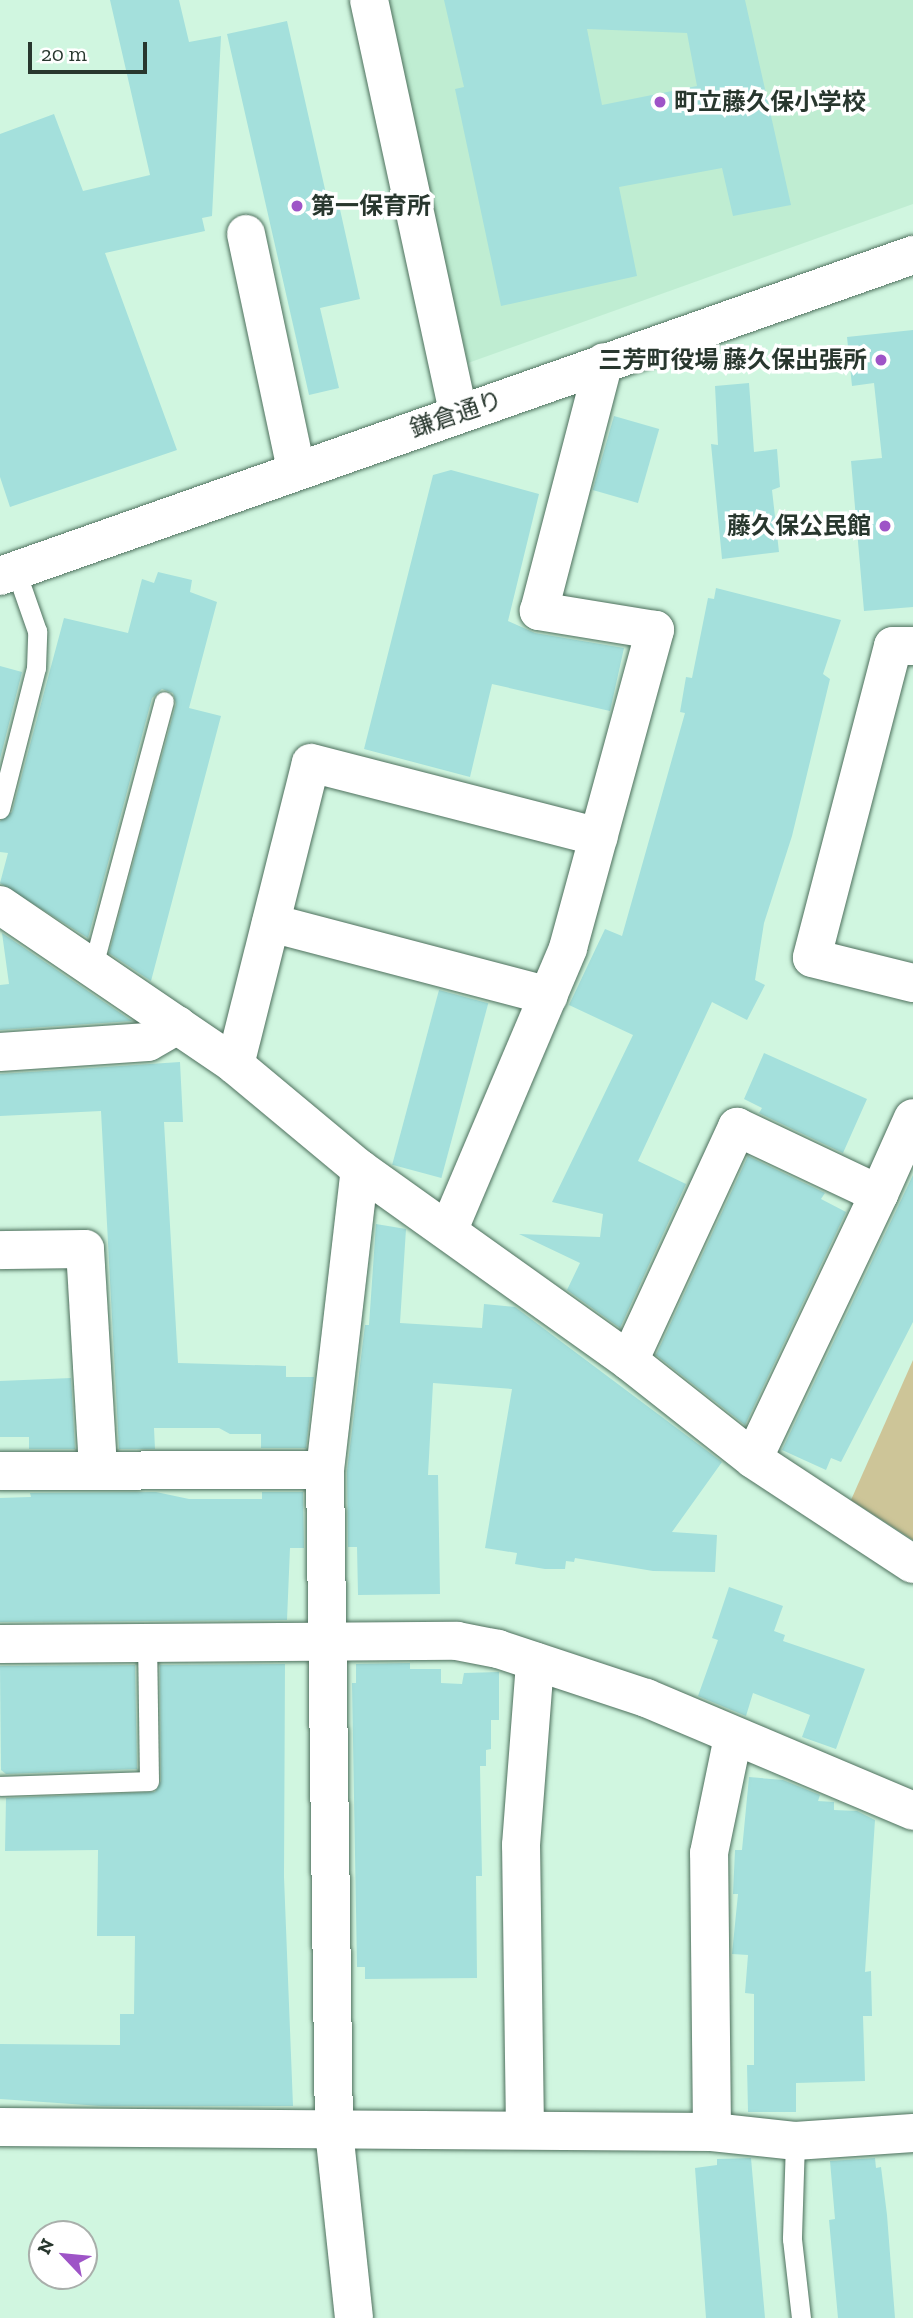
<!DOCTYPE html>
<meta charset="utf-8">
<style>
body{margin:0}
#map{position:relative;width:913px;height:2318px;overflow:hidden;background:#d0f6e0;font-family:"Zilla Slab","Noto Sans JP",serif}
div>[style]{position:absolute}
.built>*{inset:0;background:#bfedd2}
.green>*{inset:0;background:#cdc598}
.building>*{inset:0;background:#a4e0dc;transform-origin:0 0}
.roads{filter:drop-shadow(0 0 2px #4e705d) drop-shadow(0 0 2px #4e705d)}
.lane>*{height:19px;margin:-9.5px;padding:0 9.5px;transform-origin:9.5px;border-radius:9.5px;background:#fff}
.street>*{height:38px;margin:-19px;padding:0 19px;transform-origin:19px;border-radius:19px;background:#fff}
.secondary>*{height:38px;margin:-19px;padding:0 19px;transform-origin:19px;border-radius:19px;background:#fff}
.dots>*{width:19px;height:19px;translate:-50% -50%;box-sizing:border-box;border:4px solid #fff;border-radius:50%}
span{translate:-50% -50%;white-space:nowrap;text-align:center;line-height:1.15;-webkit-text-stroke:7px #fff;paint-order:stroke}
.poi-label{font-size:24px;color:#28372e;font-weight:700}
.left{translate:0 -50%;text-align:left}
.right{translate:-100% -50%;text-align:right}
.street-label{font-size:24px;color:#28372e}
.north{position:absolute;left:28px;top:2220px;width:70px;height:70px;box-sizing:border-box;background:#fff;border:2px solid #a9afab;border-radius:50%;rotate:296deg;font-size:19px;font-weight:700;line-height:28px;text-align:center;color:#28372e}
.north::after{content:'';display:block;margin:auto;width:24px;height:32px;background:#9e54c7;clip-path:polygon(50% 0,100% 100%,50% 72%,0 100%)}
.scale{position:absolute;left:28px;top:42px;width:119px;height:32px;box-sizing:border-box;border:4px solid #28372e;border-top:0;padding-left:9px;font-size:21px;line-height:24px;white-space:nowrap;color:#28372e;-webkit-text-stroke:5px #fff;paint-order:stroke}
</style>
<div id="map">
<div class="built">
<div style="clip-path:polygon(385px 0,913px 0,913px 204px,468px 363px)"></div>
</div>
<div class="green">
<div style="clip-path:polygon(913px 1360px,913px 1540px,851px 1500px)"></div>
</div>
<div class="building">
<div style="clip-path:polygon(110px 0,179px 0,189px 42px,221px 36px,212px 216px,202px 218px,205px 231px,105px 253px,177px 450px,10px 507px,0 477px,0 134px,54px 114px,83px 191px,150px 175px)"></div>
<div style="clip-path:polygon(evenodd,444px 0,745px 0,791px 205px,733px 216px,722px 168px,619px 187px,637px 276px,501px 306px,455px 89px,464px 87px,444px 0,587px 29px,687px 33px,697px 86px,602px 105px,587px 29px)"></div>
<div style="clip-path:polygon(287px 21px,329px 207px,339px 205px,360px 299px,320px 308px,339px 388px,309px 395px,227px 34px)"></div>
<div style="clip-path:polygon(913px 330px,913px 607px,864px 611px,851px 461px,882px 458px,874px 383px,852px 386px,847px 337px)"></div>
<div style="clip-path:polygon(749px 383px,754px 452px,777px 449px,780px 487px,772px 490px,779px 552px,722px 559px,711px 444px,718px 445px,715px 386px)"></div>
<div style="left:614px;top:416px;width:47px;height:77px;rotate:16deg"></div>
<div style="clip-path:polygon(451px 470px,539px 494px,508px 621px,535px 633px,624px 648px,610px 711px,492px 684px,470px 777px,364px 749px,433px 475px)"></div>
<div style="clip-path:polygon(158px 572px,192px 580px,190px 592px,217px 602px,189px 708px,221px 716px,151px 981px,109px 953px,176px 704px,173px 693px,162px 689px,152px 698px,88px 938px,0 883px,8px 853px,0 852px,0 821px,12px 812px,64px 618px,128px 633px,142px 579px,154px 583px)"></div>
<div style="clip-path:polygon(716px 588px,841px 620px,823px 674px,830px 679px,792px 836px,764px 923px,755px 980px,765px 985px,747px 1020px,712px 1002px,638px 1161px,686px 1184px,620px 1328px,567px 1290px,580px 1263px,519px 1234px,600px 1237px,603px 1214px,552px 1202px,633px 1035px,569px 1005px,605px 929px,622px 936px,685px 713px,680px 712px,686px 677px,692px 678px,708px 598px,714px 599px)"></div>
<div style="clip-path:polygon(0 666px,22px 672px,0 759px)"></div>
<div style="clip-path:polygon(2px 933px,132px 1021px,0 1030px,0 985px,9px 984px)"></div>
<div style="left:439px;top:990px;width:51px;height:181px;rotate:15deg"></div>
<div style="clip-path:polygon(764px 1053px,867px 1099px,843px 1153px,759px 1113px,762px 1108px,744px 1099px)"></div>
<div style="clip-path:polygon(180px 1062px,183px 1122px,164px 1122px,178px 1363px,286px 1366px,286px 1377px,314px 1377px,306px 1448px,261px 1448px,261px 1434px,230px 1434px,219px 1428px,154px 1428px,155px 1449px,119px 1449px,101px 1111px,0 1116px,0 1074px)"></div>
<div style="clip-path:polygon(748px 1156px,825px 1193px,821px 1199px,846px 1212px,745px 1425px,656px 1355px)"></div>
<div style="clip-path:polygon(913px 1175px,913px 1322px,841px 1462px,831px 1458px,826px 1470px,782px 1450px)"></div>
<div style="clip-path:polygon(376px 1224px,406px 1229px,400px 1323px,482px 1328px,484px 1304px,515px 1307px,722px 1462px,672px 1532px,717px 1535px,715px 1572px,653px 1571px,575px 1558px,574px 1562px,566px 1561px,565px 1569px,545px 1569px,515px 1564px,517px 1553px,485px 1548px,512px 1389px,433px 1383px,428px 1475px,438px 1475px,440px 1594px,358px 1595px,357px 1547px,348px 1547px,347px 1471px,365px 1325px,369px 1325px)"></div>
<div style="clip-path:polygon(71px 1378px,75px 1449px,29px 1449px,29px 1437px,0 1437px,0 1381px)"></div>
<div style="clip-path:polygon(156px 1492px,189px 1499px,262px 1499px,262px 1492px,303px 1492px,304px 1548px,290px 1548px,287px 1620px,0 1622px,0 1498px,31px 1497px,30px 1493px)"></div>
<div style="clip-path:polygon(729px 1587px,783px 1606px,774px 1631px,785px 1635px,783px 1641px,865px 1669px,836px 1749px,802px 1737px,810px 1715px,753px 1693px,746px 1716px,698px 1696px,718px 1640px,712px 1638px)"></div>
<div style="clip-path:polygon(410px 1663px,410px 1669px,441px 1669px,441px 1683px,462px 1684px,464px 1673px,499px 1672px,499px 1720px,491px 1720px,491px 1749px,486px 1750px,486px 1766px,480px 1766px,482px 1876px,476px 1876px,477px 1978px,365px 1979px,365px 1967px,357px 1967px,352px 1683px,356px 1683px,356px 1664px)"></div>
<div style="clip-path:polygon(285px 1664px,284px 1877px,293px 2106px,101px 2106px,0 2099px,0 2044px,120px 2045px,120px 2014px,134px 2014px,135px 1936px,97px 1936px,98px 1850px,5px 1851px,6px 1798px,155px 1792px,161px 1781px,160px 1665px)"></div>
<div style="clip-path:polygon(135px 1665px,137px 1769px,6px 1774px,1px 1770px,0 1666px)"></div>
<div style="clip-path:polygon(749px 1777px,783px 1780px,820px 1795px,818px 1801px,834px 1802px,834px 1810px,857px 1811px,875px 1820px,865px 1972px,871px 1971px,872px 2016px,863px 2016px,865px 2081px,796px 2083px,796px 2112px,748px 2112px,747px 2065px,754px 2065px,754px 1994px,745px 1993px,748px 1955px,732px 1954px,738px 1894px,733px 1894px,735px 1850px,742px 1850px)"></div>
<div style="clip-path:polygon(751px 2158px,765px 2318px,706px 2318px,695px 2168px,717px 2165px,717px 2159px)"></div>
<div style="clip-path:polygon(875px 2158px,876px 2168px,881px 2167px,887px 2215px,895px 2318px,838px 2318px,829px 2220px,835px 2219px,830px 2161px)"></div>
</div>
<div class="roads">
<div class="lane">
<div style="left:0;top:809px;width:146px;rotate:-75.7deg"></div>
<div style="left:36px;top:668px;width:37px;rotate:-88deg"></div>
<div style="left:37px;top:631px;width:64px;rotate:-109.3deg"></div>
<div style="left:93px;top:966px;width:274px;rotate:-75deg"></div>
<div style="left:0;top:1786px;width:149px;rotate:-1.9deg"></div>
<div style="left:149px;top:1781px;width:140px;rotate:-90.8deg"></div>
<div style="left:795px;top:2141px;width:98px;rotate:91.8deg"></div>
<div style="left:792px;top:2239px;width:80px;rotate:83.5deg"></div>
</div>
<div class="street">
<div style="left:369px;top:0;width:422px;rotate:77.8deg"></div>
<div style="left:246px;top:234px;width:241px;rotate:78deg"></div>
<div style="left:913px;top:646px;width:20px;rotate:180deg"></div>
<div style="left:893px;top:646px;width:322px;rotate:104.6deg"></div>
<div style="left:812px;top:958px;width:104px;rotate:13.9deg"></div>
<div style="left:0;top:905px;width:284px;rotate:34.2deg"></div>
<div style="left:235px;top:1065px;width:163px;rotate:39.8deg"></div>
<div style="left:360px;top:1169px;width:330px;rotate:35.5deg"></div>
<div style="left:629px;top:1361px;width:158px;rotate:38.3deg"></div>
<div style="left:753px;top:1459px;width:191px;rotate:33.3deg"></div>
<div style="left:271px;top:923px;width:287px;rotate:14.7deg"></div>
<div style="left:0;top:1052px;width:148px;rotate:-3.9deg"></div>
<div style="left:148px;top:1042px;width:34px;rotate:-30deg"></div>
<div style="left:235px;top:1065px;width:311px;rotate:-75.9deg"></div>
<div style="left:311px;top:763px;width:297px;rotate:14.4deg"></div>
<div style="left:879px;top:1194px;width:83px;rotate:-65.9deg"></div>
<div style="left:449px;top:1229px;width:305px;rotate:-67deg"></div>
<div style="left:568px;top:948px;width:330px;rotate:-74.7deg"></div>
<div style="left:655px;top:630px;width:118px;rotate:-170.7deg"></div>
<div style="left:539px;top:611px;width:257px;rotate:-75.4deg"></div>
<div style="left:0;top:1250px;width:85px;rotate:-0.7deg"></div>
<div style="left:85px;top:1249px;width:221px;rotate:86.6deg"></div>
<div style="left:629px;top:1361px;width:258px;rotate:-65.2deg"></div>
<div style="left:737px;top:1127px;width:157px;rotate:25.3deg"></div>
<div style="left:879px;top:1194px;width:293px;rotate:115.4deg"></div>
<div style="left:0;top:1471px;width:325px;rotate:-0.2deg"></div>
<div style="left:0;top:1644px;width:457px;rotate:-0.4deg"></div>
<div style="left:457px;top:1641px;width:42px;rotate:11deg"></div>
<div style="left:498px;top:1649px;width:156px;rotate:18.3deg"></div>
<div style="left:646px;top:1698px;width:290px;rotate:22.9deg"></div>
<div style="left:0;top:2127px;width:712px;rotate:0.4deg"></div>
<div style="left:712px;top:2132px;width:83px;rotate:6.2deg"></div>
<div style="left:795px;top:2141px;width:118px;rotate:-3.9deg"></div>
<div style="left:525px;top:2129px;width:284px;rotate:-90.8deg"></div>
<div style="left:521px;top:1845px;width:184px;rotate:-85.6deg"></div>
<div style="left:712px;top:2132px;width:279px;rotate:-90.6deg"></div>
<div style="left:709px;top:1853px;width:118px;rotate:-78.3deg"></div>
<div style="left:354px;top:2318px;width:188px;rotate:-96.1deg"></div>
<div style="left:334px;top:2131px;width:661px;rotate:-90.78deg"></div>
<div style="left:325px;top:1470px;width:303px;rotate:-83.4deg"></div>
</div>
<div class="secondary">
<div style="left:0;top:576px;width:968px;rotate:-19.37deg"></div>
</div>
</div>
<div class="dots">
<div style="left:660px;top:102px;background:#9e54c7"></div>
<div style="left:297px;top:206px;background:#9e54c7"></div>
<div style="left:881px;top:360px;background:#9e54c7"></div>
<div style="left:885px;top:526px;background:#9e54c7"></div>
</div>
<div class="poi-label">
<span class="left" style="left:674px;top:102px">町立藤久保小学校</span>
<span class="left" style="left:311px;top:206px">第一保育所</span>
<span class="right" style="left:867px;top:360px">三芳町役場 藤久保出張所</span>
<span class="right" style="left:871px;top:526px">藤久保公民館</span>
</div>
<div class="street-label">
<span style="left:456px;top:414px;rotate:-19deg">鎌倉通り</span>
</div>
<div class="north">N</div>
<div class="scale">20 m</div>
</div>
